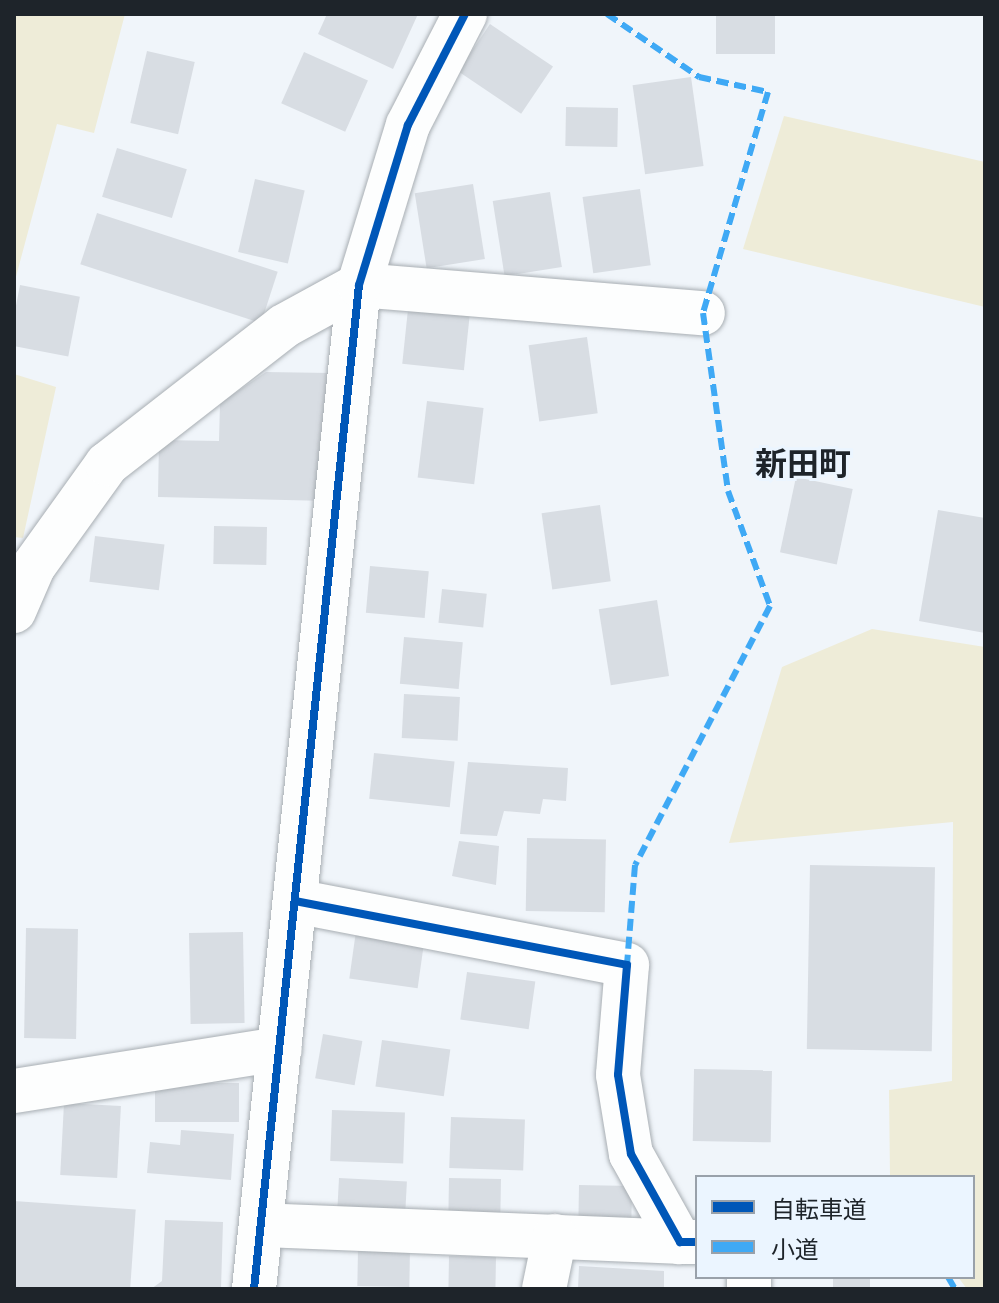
<!DOCTYPE html>
<meta charset="utf-8">
<style>
body{margin:0}
#map{position:relative;width:999px;height:1303px;overflow:hidden;background:#f0f5fa;font-family:"Crimson Pro","Noto Sans JP",serif}
div>[style]{position:absolute}
.green>*{inset:0;background:#eeecd8}
.building>*{inset:0;background:#d8dde3;transform-origin:0 0}
.roads{filter:drop-shadow(0 0 2px #a8aeb3) drop-shadow(0 0 2px #a8aeb3)}
.minor>*{height:44px;margin:-22px;padding:0 22px;transform-origin:22px;border-radius:22px;background:#fdfefe}
.quiet>*{height:6px;margin-top:-3px;transform-origin:0;background:repeating-linear-gradient(90deg,#3fa9f5 0 12px,transparent 0 18px)}
.cycleway>*{height:8px;margin:-4px;padding:0 4px;transform-origin:4px;border-radius:4px;background:#0057b8}
span{translate:-50% -50%;white-space:nowrap;text-align:center;line-height:1.15;-webkit-text-stroke:6px #ebf5ff;paint-order:stroke}
.quarter-label{font-size:32px;color:#1e242a;font-weight:700}
.frame{position:absolute;inset:0;border:16px solid #1e242a;pointer-events:none}
.legend{position:absolute;left:695px;top:1175px;width:280px;height:104px;box-sizing:border-box;background:#ebf5ff;border:2px solid #99a1aa;margin:0;padding:10px 14px;list-style:none;font-size:24px;color:#1e242a}
.legend li{display:flex;align-items:center;gap:16px;height:40px}
.legend b{width:40px;border:2px solid #99a1aa}
</style>
<div id="map">
<div class="green">
<div style="clip-path:polygon(14px 14px,125px 14px,94px 133px,57px 124px,14px 284px)"></div>
<div style="clip-path:polygon(784px 116px,985px 162px,985px 307px,743px 249px)"></div>
<div style="clip-path:polygon(14px 374px,56px 387px,23px 538px,14px 537px)"></div>
<div style="clip-path:polygon(872px 629px,985px 647px,985px 1289px,967px 1289px,958px 1277px,973px 1277px,973px 1177px,890px 1177px,889px 1090px,952px 1081px,953px 822px,729px 843px,782px 667px)"></div>
</div>
<div class="building">
<div style="clip-path:polygon(327px 14px,418px 14px,393px 69px,318px 34px)"></div>
<div style="left:716px;top:14px;width:59px;height:40px"></div>
<div style="left:490px;top:24px;width:76px;height:57px;rotate:34deg"></div>
<div style="left:147px;top:51px;width:49px;height:74px;rotate:13deg"></div>
<div style="left:304px;top:52px;width:70px;height:56px;rotate:24deg"></div>
<div style="left:691px;top:77px;width:90px;height:59px;rotate:82deg"></div>
<div style="left:566px;top:107px;width:52px;height:39px;rotate:1deg"></div>
<div style="left:117px;top:148px;width:73px;height:51px;rotate:17deg"></div>
<div style="left:255px;top:179px;width:51px;height:75px;rotate:13deg"></div>
<div style="left:473px;top:184px;width:76px;height:59px;rotate:81deg"></div>
<div style="left:640px;top:189px;width:77px;height:58px;rotate:82deg"></div>
<div style="left:550px;top:192px;width:76px;height:58px;rotate:81deg"></div>
<div style="left:97px;top:213px;width:190px;height:54px;rotate:18deg"></div>
<div style="left:20px;top:285px;width:61px;height:61px;rotate:11deg"></div>
<div style="left:408px;top:309px;width:62px;height:55px;rotate:6deg"></div>
<div style="left:587px;top:337px;width:77px;height:59px;rotate:82deg"></div>
<div style="clip-path:polygon(266px 372px,330px 373px,327px 501px,158px 497px,159px 440px,219px 441px,220px 403px)"></div>
<div style="left:427px;top:401px;width:57px;height:77px;rotate:7deg"></div>
<div style="left:796px;top:477px;width:58px;height:77px;rotate:12deg"></div>
<div style="left:600px;top:505px;width:77px;height:59px;rotate:82deg"></div>
<div style="clip-path:polygon(938px 510px,985px 518px,985px 633px,919px 621px)"></div>
<div style="left:214px;top:526px;width:53px;height:38px;rotate:1deg"></div>
<div style="left:95px;top:536px;width:70px;height:46px;rotate:7deg"></div>
<div style="left:370px;top:566px;width:59px;height:47px;rotate:5deg"></div>
<div style="left:442px;top:589px;width:45px;height:34px;rotate:6deg"></div>
<div style="left:657px;top:600px;width:77px;height:59px;rotate:81deg"></div>
<div style="left:404px;top:637px;width:59px;height:47px;rotate:5deg"></div>
<div style="left:404px;top:694px;width:56px;height:44px;rotate:3deg"></div>
<div style="left:374px;top:753px;width:81px;height:46px;rotate:6deg"></div>
<div style="clip-path:polygon(468px 762px,568px 768px,566px 801px,543px 799px,540px 814px,504px 811px,497px 836px,460px 834px)"></div>
<div style="left:527px;top:838px;width:79px;height:73px;rotate:1deg"></div>
<div style="clip-path:polygon(459px 841px,499px 846px,496px 885px,452px 876px)"></div>
<div style="left:810px;top:865px;width:125px;height:184px;rotate:1deg"></div>
<div style="left:26px;top:928px;width:52px;height:110px;rotate:1deg"></div>
<div style="left:356px;top:931px;width:69px;height:48px;rotate:8deg"></div>
<div style="left:243px;top:932px;width:91px;height:54px;rotate:89deg"></div>
<div style="left:467px;top:972px;width:69px;height:48px;rotate:8deg"></div>
<div style="left:323px;top:1034px;width:40px;height:45px;rotate:10deg"></div>
<div style="left:382px;top:1040px;width:69px;height:47px;rotate:8deg"></div>
<div style="left:694px;top:1069px;width:78px;height:72px;rotate:1deg"></div>
<div style="left:155px;top:1083px;width:84px;height:39px"></div>
<div style="left:64px;top:1103px;width:57px;height:72px;rotate:3deg"></div>
<div style="left:332px;top:1110px;width:73px;height:51px;rotate:2deg"></div>
<div style="left:451px;top:1117px;width:74px;height:51px;rotate:2deg"></div>
<div style="clip-path:polygon(181px 1130px,234px 1134px,231px 1180px,147px 1173px,150px 1142px,180px 1145px)"></div>
<div style="left:339px;top:1178px;width:68px;height:38px;rotate:3deg"></div>
<div style="left:449px;top:1178px;width:52px;height:38px;rotate:1deg"></div>
<div style="left:579px;top:1185px;width:53px;height:39px;rotate:1deg"></div>
<div style="left:14px;top:1201px;width:122px;height:88px;rotate:4deg"></div>
<div style="clip-path:polygon(165px 1220px,223px 1222px,221px 1289px,151px 1289px,162px 1281px)"></div>
<div style="left:358px;top:1248px;width:52px;height:38px;rotate:1deg"></div>
<div style="left:449px;top:1256px;width:47px;height:33px;rotate:1deg"></div>
<div style="clip-path:polygon(579px 1266px,664px 1271px,664px 1289px,578px 1289px)"></div>
<div style="left:833px;top:1277px;width:37px;height:12px"></div>
</div>
<div class="roads">
<div class="minor">
<div style="left:14px;top:611px;width:48px;rotate:-66.6deg"></div>
<div style="left:33px;top:567px;width:127px;rotate:-54.3deg"></div>
<div style="left:107px;top:464px;width:224px;rotate:-37.9deg"></div>
<div style="left:284px;top:326px;width:85px;rotate:-28.7deg"></div>
<div style="left:359px;top:285px;width:345px;rotate:4.7deg"></div>
<div style="left:295px;top:901px;width:338px;rotate:10.9deg"></div>
<div style="left:627px;top:965px;width:110px;rotate:94.7deg"></div>
<div style="left:618px;top:1075px;width:80px;rotate:80.7deg"></div>
<div style="left:631px;top:1154px;width:101px;rotate:60.9deg"></div>
<div style="left:680px;top:1242px;width:17px"></div>
<div style="left:14px;top:1091px;width:269px;rotate:-9deg"></div>
<div style="left:261px;top:1225px;width:419px;rotate:2.3deg"></div>
<div style="left:254px;top:1289px;width:1009px;rotate:-84.03deg"></div>
<div style="left:359px;top:285px;width:167px;rotate:-73deg"></div>
<div style="left:408px;top:125px;width:125px;rotate:-62.8deg"></div>
<div style="left:544px;top:1289px;width:54px;rotate:-78.3deg"></div>
<div style="left:749px;top:1289px;width:12px;rotate:-90deg"></div>
</div>
</div>
<div class="quiet">
<div style="left:607px;top:14px;width:112px;rotate:34.4deg"></div>
<div style="left:699px;top:77px;width:71px;rotate:12.3deg"></div>
<div style="left:768px;top:92px;width:230px;rotate:106.4deg"></div>
<div style="left:703px;top:313px;width:180px;rotate:82deg"></div>
<div style="left:728px;top:491px;width:122px;rotate:69.9deg"></div>
<div style="left:770px;top:606px;width:292px;rotate:117.5deg"></div>
<div style="left:635px;top:865px;width:100px;rotate:94.6deg"></div>
<div style="left:948px;top:1277px;width:14px;rotate:60deg"></div>
</div>
<div class="cycleway">
<div style="left:295px;top:901px;width:338px;rotate:10.9deg"></div>
<div style="left:627px;top:965px;width:110px;rotate:94.7deg"></div>
<div style="left:618px;top:1075px;width:80px;rotate:80.7deg"></div>
<div style="left:631px;top:1154px;width:101px;rotate:60.9deg"></div>
<div style="left:680px;top:1242px;width:17px"></div>
<div style="left:254px;top:1289px;width:1009px;rotate:-84.03deg"></div>
<div style="left:359px;top:285px;width:167px;rotate:-73deg"></div>
<div style="left:408px;top:125px;width:125px;rotate:-62.8deg"></div>
</div>
<div class="quarter-label">
<span style="left:803px;top:464px">新田町</span>
</div>
<div class="frame"></div>
<ul class="legend">
<li><b style="height:10px;background:#0057b8"></b>自転車道</li>
<li><b style="height:10px;background:#3fa9f5"></b>小道</li>
</ul>
</div>
